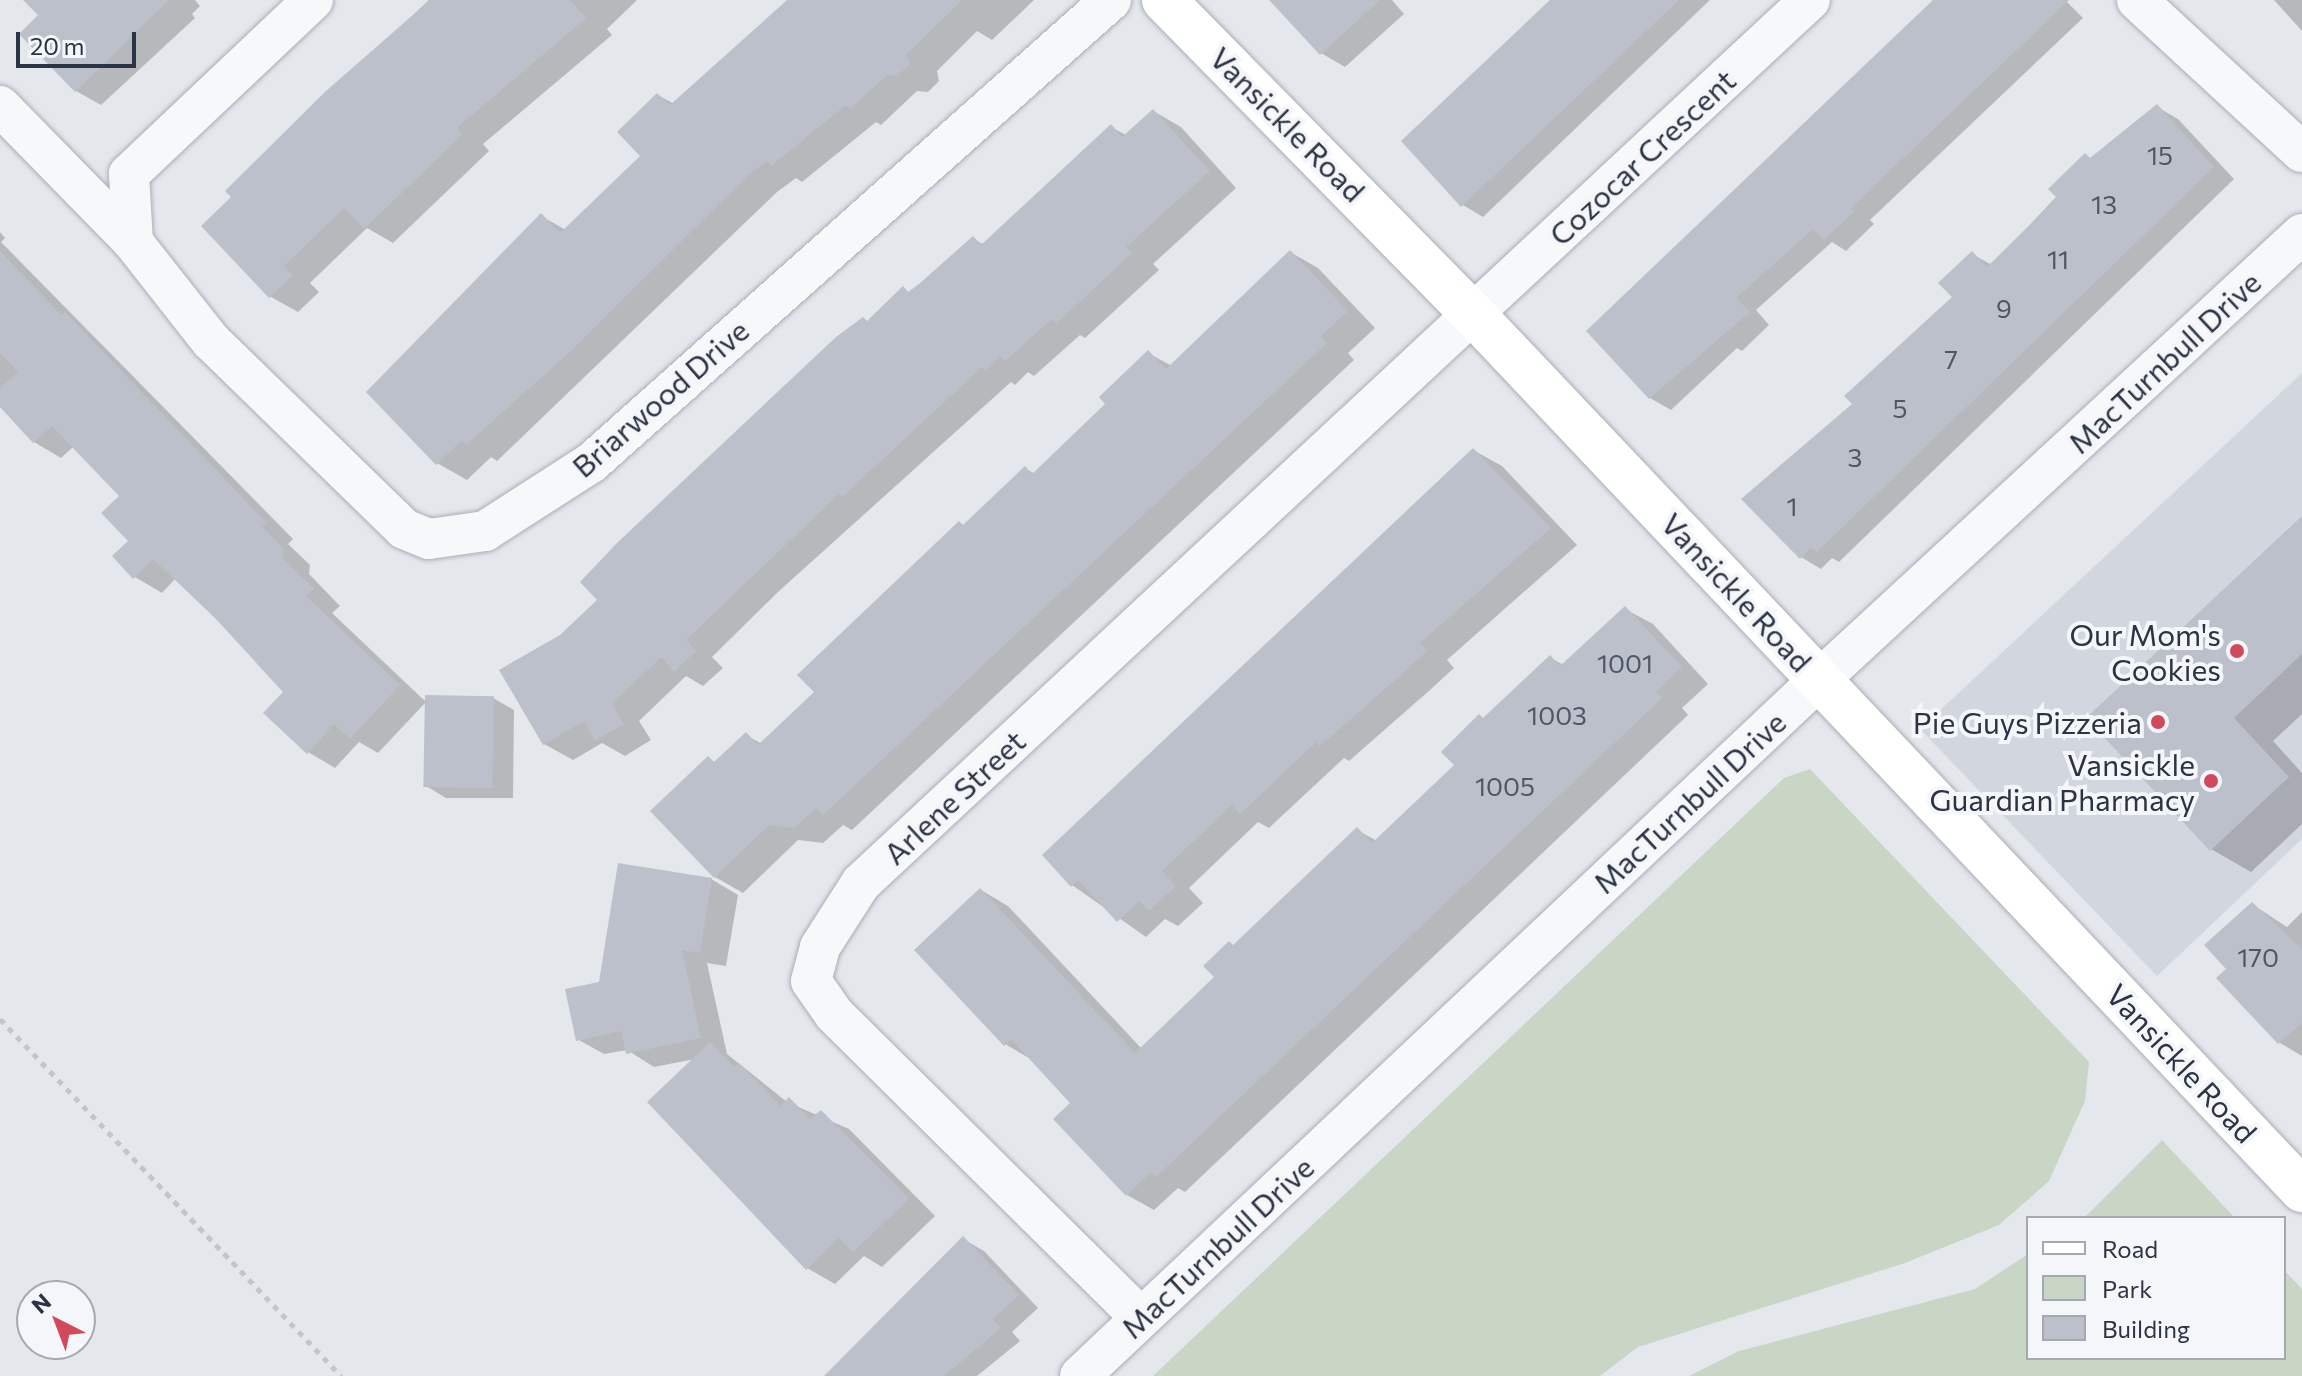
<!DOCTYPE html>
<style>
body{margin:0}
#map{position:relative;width:2302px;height:1376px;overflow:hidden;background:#e4e7ec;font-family:Commissioner,sans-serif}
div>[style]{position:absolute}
.built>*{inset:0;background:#d2d6de}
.green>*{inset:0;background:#c9d6c5}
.shadow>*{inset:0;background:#0003}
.building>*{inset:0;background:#bbc0ca;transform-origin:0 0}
.path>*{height:5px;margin-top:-2.5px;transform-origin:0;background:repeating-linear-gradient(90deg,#c2c5cb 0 6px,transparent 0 12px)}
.roads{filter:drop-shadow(0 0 2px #a9aeb7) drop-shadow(0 0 2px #a9aeb7)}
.street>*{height:40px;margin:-20px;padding:0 20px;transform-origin:20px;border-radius:20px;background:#f7f8fa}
.secondary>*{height:44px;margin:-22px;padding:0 22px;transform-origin:22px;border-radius:22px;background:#fff}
.dots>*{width:22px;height:22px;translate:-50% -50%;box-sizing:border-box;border:4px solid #f4f6f9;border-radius:50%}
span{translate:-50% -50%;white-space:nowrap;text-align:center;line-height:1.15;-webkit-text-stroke:8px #f4f6f9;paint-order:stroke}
.number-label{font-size:26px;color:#4f5766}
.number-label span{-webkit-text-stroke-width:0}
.street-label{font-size:30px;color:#2b3445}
.poi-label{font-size:30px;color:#2b3445}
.right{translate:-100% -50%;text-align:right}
.legend{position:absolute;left:2026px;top:1216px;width:260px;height:144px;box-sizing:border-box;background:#f4f6f9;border:2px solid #a4a8b1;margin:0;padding:10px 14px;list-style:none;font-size:24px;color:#2b3445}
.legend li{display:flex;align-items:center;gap:16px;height:40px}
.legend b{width:40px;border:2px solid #a4a8b1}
.north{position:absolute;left:16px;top:1280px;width:80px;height:80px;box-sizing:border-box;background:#f4f6f9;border:2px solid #a4a8b1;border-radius:50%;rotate:318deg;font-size:22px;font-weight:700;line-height:32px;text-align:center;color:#2b3445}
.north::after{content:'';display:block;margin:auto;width:28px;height:36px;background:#d1495b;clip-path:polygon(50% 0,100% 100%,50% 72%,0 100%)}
.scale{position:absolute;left:16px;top:32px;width:120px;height:36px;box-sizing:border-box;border:4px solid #2b3445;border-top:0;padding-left:10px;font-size:24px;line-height:28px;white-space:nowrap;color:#2b3445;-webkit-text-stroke:6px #f4f6f9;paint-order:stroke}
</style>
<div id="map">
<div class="built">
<div style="clip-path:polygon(2302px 373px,2302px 839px,2157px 976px,1920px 729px)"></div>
</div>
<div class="green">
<div style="clip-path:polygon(1810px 769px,2089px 1062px,2085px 1101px,2049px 1181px,1999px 1225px,1905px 1263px,1638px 1347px,1600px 1376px,1153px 1376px,1784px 778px)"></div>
<div style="clip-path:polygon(2162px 1140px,2235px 1218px,2082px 1218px,2087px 1215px)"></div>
<div style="clip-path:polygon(2028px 1254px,2028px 1358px,2284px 1358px,2284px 1270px,2302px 1289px,2302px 1376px,1689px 1376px,1739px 1351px,1975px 1289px)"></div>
</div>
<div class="shadow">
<div style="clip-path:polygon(27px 0,195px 0,200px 6px,192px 14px,195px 18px,101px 105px,76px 91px,41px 16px)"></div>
<div style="clip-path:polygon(429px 0,637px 0,607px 29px,612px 35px,483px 144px,489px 151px,393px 243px,367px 228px,310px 283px,319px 292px,298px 312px,271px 297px,203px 226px,234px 197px,227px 191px)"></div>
<div style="clip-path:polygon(816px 0,1034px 0,992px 40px,977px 31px,937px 71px,939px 81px,928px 92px,917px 91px,881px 125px,876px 122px,802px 182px,796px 178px,777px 192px,497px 461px,491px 457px,467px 480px,437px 463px,541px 216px,566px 230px,643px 156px,658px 95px,674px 104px)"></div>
<div style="clip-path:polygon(1277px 0,1392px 0,1404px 14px,1345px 67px,1321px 53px)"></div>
<div style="clip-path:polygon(1553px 0,1710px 0,1483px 217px,1463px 205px)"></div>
<div style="clip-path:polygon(1936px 0,2065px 0,2083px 18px,1870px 220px,1874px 224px,1846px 251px,1832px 242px,1756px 310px,1769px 325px,1742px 351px,1737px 348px,1671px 410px,1650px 398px)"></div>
<div style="clip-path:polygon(2274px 0,2302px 0,2302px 31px)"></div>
<div style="clip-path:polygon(2157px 107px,2178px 119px,2234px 179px,1839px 562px,1832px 558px,1821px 569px,1801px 557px,1854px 404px,1954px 297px,1972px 254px,1992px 265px,2092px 159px)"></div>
<div style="clip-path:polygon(1153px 111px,1181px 127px,1236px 188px,1153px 264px,1159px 270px,1085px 338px,1080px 335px,1034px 376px,1028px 372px,1015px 385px,1011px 382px,778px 592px,712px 657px,723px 668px,703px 686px,686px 676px,639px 721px,651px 740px,625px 756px,602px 743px,573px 760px,544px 744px,562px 636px,903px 289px,910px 293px,973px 238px,984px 245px,1111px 127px,1126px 135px)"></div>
<div style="clip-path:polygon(0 232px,5px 238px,1px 242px,293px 539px,288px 544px,310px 565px,309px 574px,340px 606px,332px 613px,426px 702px,378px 753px,359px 742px,335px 768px,308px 752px,286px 692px,216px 617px,176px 578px,162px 593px,135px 577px,122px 496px,74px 446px,61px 458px,34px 442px,0 404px)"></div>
<div style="clip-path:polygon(1290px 252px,1318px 268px,1375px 328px,1348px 353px,1354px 360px,852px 830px,843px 825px,823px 843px,798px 840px,743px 893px,715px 877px,708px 758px,716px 763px,746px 735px,762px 744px,816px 692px,965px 526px,1025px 468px,1035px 474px,1108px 404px,1148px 353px,1172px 366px)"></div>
<div style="clip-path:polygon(1473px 450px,1502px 466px,1577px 545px,1447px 660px,1454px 668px,1430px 690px,1349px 761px,1344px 758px,1269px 828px,1258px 822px,1189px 888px,1203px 903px,1178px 926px,1165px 919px,1146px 937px,1072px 885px)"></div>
<div style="clip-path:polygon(2302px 519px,2302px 714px,2273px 741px,2302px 773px,2302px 824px,2251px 872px,2211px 849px,2089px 718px)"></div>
<div style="clip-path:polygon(1625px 609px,1653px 624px,1708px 684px,1682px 708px,1688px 715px,1185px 1192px,1178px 1188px,1154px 1210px,1127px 1195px,1073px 1103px,1034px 1061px,1005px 1044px,981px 890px,1008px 906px,1142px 1049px,1217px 978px,1235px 947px,1357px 830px,1377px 841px,1456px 765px,1484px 719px,1550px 658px,1564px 665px)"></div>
<div style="clip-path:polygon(493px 698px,514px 710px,513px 798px,446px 798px,426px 786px)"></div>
<div style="clip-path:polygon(711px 879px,738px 895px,726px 966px,707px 963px,727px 1054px,787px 1102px,849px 1129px,935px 1216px,882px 1267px,864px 1256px,835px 1284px,807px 1268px,695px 1059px,654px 1067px,627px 1050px,604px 1054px,577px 1039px,601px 983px)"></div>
<div style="clip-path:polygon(2252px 904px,2287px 927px,2302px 912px,2302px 1056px,2280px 1043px,2246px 1008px,2229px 969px)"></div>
<div style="clip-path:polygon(963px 1239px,984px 1251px,1038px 1308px,1012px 1332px,1020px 1341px,977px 1376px,847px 1376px)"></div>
</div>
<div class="building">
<div style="clip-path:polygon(23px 0,169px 0,75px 92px,19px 34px,38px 15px)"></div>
<div style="clip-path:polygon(430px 0,570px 0,586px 18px,457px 128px,463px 134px,364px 229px,344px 208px,284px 266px,293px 275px,269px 298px,201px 226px,231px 197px,225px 191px,326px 91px)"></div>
<div style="clip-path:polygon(787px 0,962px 0,907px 54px,910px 64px,897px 76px,887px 75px,850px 109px,846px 105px,771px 166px,767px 161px,747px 176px,572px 350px,466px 445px,462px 440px,436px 465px,366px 392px,541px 213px,560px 233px,640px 156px,617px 132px,657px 93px,670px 105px)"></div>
<div style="clip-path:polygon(1269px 0,1380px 0,1320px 55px)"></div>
<div style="clip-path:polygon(1550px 0,1679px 0,1461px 207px,1401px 141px)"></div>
<div style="clip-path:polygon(1933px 0,2069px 0,1851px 208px,1855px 211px,1824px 240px,1813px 229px,1736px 298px,1750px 312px,1649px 399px,1586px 331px)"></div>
<div style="clip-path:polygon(2157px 104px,2214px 167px,1817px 552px,1811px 547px,1800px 559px,1741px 499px,1852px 404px,1844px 396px,1952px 297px,1938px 283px,1972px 251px,1987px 267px,2057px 198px,2048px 189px,2085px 153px,2090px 158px)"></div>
<div style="clip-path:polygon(1153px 109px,1210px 171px,1126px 247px,1132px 253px,1056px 324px,1052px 319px,1005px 361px,1000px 356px,986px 370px,982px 367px,842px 497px,839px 494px,686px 640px,696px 651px,674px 672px,661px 657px,612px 704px,624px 724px,595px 741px,584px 721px,543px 745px,499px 670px,560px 635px,597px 600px,580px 582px,617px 543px,836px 337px,863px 317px,867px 321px,903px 286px,908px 292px,919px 284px,973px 236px,981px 245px,1111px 124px,1122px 137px)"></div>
<div style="clip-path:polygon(1290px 250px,1348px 311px,1321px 336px,1327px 343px,823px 815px,816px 808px,794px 828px,769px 825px,714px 878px,650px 811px,708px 756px,714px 762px,746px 732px,758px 745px,814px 692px,797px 675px,959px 521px,963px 525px,1025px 466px,1032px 474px,1105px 404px,1099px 397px,1148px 350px,1166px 369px)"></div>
<div style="clip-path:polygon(0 251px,61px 315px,65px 312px,267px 523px,262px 527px,283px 548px,282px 557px,314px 589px,306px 596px,400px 685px,350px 739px,334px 724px,307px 754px,263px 713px,283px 692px,215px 618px,153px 559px,133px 579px,112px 556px,128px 541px,101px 513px,119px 496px,52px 426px,33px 443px,0 407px,0 388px,18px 372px,0 353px)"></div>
<div style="clip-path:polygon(1473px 448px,1551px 528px,1420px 643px,1427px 651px,1401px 675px,1320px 746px,1316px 742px,1240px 814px,1232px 805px,1162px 871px,1176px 886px,1149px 911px,1139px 901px,1117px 922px,1078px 880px,1071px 887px,1042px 855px)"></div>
<div style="clip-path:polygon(2302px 516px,2302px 654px,2234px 718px,2289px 777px,2210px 851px,2086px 718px)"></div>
<div style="clip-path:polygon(1625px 606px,1682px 667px,1656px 692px,1662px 698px,1156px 1177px,1151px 1172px,1126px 1196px,1053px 1119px,1070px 1103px,1011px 1039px,1004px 1046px,914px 950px,980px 888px,1135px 1053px,1214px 977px,1203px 966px,1229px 941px,1233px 945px,1357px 827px,1372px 843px,1454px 765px,1441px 752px,1479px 714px,1483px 718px,1550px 655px,1560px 666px)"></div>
<div style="left:425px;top:695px;width:69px;height:92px;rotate:1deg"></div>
<div style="clip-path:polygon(618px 863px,712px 878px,700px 953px,682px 950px,701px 1038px,626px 1054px,621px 1031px,576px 1041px,565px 989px,599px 982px)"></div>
<div style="clip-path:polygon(2252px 902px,2302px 949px,2302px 1023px,2278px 1044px,2216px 978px,2226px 969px,2204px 945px)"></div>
<div style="clip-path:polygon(710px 1042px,734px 1067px,739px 1063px,780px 1106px,789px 1097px,810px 1119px,821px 1110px,909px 1199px,853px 1252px,839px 1238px,806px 1270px,647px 1102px)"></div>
<div style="clip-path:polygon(963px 1236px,1019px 1295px,993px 1319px,1001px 1328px,944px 1376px,824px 1376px)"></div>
</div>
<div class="path">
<div style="left:0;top:1019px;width:494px;rotate:46.3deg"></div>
</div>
<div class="roads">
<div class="street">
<div style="left:2137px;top:0;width:224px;rotate:42.7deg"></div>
<div style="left:0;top:106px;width:190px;rotate:45.6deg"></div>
<div style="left:133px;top:242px;width:126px;rotate:51.8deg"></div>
<div style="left:211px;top:341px;width:269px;rotate:44.2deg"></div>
<div style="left:404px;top:529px;width:27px;rotate:22deg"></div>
<div style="left:429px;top:539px;width:57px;rotate:-8.1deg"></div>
<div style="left:485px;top:531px;width:126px;rotate:-32.7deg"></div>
<div style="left:591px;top:463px;width:696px;rotate:-41.68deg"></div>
<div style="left:133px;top:242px;width:68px;rotate:-93.4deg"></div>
<div style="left:129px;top:174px;width:253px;rotate:-43.4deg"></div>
<div style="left:1141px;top:1318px;width:432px;rotate:-135.3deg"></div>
<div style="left:834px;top:1014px;width:40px;rotate:-124.9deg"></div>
<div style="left:811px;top:981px;width:35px;rotate:-75deg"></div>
<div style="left:820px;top:947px;width:76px;rotate:-57.4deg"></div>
<div style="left:861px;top:883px;width:1296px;rotate:-42.94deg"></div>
<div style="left:1080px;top:1376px;width:1017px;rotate:-43.29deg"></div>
<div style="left:1820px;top:679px;width:656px;rotate:-42.71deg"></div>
</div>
<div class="secondary">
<div style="left:1164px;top:0;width:442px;rotate:45.5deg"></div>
<div style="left:1474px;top:315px;width:1205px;rotate:46.58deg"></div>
</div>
</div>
<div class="dots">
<div style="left:2237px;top:651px;background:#d1495b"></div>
<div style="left:2158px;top:722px;background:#d1495b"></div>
<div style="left:2211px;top:781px;background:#d1495b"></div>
</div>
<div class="number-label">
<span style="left:2160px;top:155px">15</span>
<span style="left:2104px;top:204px">13</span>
<span style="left:2058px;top:259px">11</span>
<span style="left:2004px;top:308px">9</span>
<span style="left:1951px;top:359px">7</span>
<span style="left:1900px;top:408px">5</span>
<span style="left:1855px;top:457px">3</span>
<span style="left:1792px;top:506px">1</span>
<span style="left:1625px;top:663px">1001</span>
<span style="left:1557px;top:715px">1003</span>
<span style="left:1505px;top:786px">1005</span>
<span style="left:2258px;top:957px">170</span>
</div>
<div class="street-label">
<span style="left:1288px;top:124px;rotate:45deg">Vansickle Road</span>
<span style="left:1642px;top:157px;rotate:-43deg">Cozocar Crescent</span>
<span style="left:2164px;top:362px;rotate:-43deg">MacTurnbull Drive</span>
<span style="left:660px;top:398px;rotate:-41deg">Briarwood Drive</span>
<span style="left:1737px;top:592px;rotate:47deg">Vansickle Road</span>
<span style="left:954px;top:797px;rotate:-43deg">Arlene Street</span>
<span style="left:1689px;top:802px;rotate:-43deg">MacTurnbull Drive</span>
<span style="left:2182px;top:1063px;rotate:47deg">Vansickle Road</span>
<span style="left:1217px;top:1247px;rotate:-43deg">MacTurnbull Drive</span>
</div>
<div class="poi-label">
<span class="right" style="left:2221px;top:651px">Our Mom's<br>Cookies</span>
<span class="right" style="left:2142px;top:722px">Pie Guys Pizzeria</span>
<span class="right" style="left:2195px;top:781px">Vansickle<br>Guardian Pharmacy</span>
</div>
<ul class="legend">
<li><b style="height:10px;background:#fff"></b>Road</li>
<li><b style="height:22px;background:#c9d6c5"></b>Park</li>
<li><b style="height:22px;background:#bbc0ca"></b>Building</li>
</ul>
<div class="north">N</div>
<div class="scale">20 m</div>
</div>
